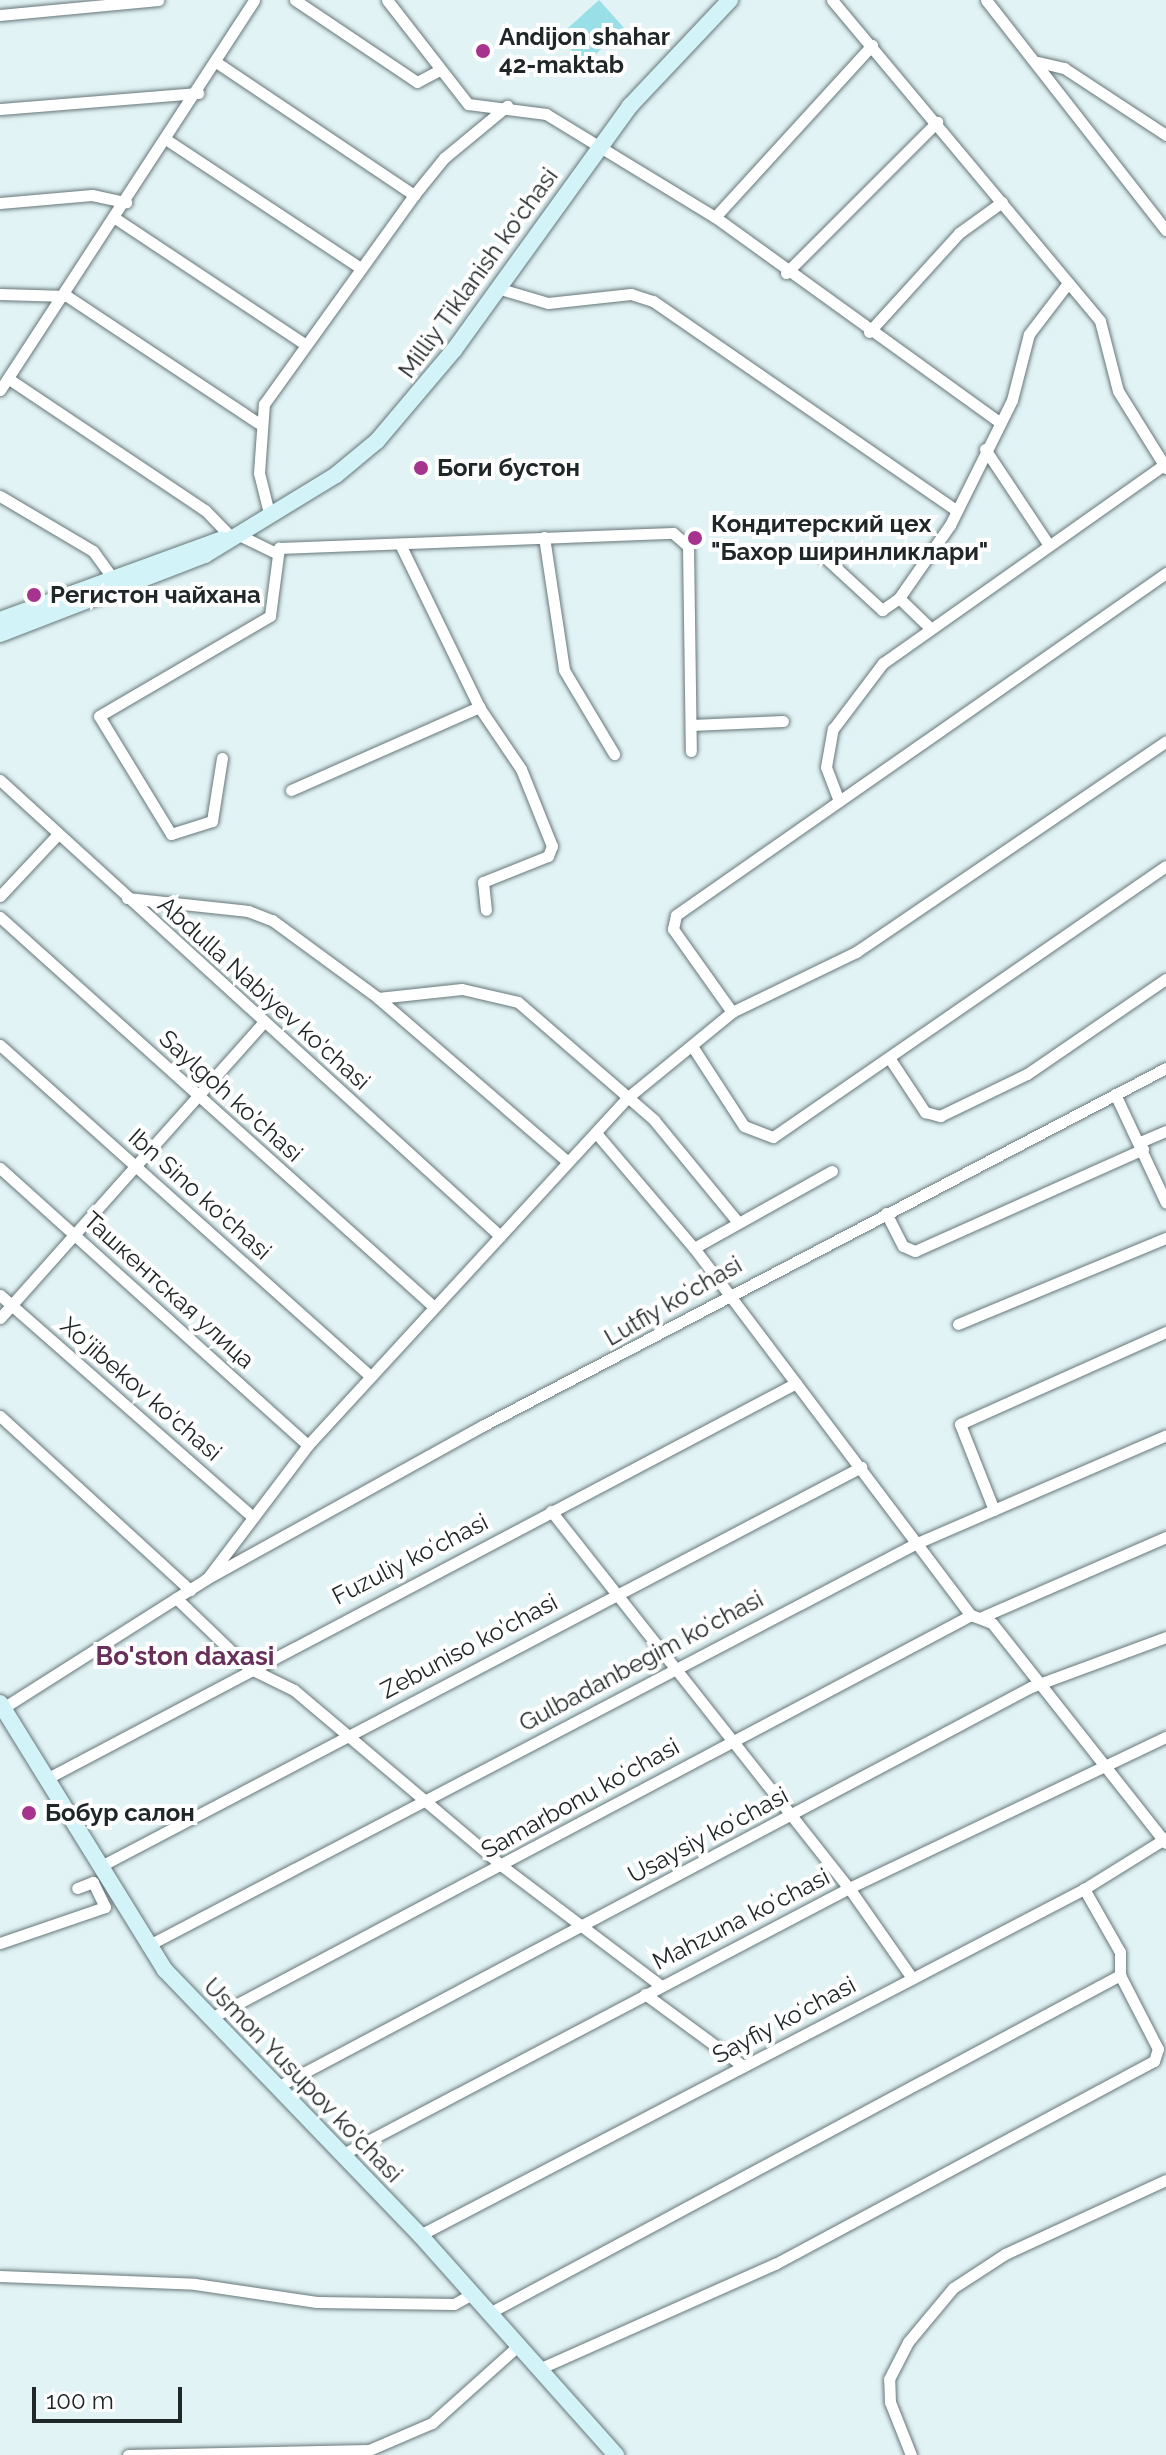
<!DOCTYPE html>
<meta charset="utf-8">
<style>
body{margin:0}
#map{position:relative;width:1166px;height:2455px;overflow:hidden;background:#e1f3f5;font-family:Raleway,sans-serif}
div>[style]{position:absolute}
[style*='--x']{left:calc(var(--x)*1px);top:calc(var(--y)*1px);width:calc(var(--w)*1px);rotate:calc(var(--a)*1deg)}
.green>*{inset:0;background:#99dfe7;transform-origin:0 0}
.roads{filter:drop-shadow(0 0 2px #677779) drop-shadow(0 0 2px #677779)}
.minor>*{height:11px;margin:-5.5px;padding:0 5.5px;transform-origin:5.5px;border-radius:5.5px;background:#fff}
.secondary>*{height:16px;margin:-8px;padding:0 8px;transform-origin:8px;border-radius:8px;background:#d2f4f8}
.dots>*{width:22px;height:22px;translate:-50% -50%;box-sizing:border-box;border:4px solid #fff;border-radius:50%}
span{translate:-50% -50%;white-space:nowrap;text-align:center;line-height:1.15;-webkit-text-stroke:8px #fff;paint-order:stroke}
.poi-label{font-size:24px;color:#202728;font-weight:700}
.left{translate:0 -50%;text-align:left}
.street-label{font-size:24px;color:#202728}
.neighbourhood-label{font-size:26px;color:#672f5a;font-weight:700}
.scale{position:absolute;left:32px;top:2387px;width:150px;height:36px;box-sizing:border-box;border:4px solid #202728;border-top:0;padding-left:10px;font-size:24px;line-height:28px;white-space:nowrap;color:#202728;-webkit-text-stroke:6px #fff;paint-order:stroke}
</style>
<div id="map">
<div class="green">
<div style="left:599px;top:0;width:38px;height:54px;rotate:48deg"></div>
</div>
<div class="roads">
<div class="minor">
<div style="--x:295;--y:0;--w:147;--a:33.9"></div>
<div style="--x:417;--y:82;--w:24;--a:-28"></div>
<div style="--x:387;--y:0;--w:132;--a:52.1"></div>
<div style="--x:468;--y:104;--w:79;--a:7.3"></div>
<div style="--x:546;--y:114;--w:198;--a:31.4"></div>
<div style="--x:715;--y:217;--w:349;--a:35.8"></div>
<div style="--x:832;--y:0;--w:418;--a:50.1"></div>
<div style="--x:1100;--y:321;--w:72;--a:75.6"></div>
<div style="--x:1118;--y:391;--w:91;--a:58.1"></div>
<div style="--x:986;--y:0;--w:292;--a:52"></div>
<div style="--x:0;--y:15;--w:159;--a:-5.4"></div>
<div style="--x:216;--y:62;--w:239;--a:33.9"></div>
<div style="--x:1038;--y:62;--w:27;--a:13"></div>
<div style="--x:1064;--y:68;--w:122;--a:33.3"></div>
<div style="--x:0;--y:109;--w:199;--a:-4.6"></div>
<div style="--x:167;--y:140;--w:230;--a:33.5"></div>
<div style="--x:0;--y:203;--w:92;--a:-5"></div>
<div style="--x:92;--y:195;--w:35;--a:12"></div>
<div style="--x:715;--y:217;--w:233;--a:-47.6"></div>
<div style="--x:115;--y:218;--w:228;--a:33.6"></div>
<div style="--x:786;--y:273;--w:214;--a:-45"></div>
<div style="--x:497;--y:288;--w:53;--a:16.4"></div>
<div style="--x:548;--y:303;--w:83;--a:-6.2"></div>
<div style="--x:631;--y:294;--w:23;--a:18"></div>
<div style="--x:653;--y:301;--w:369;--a:34.6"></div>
<div style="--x:0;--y:294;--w:67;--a:1.7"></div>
<div style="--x:67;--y:296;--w:229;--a:33.6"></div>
<div style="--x:869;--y:332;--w:134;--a:-47.7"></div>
<div style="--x:959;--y:233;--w:53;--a:-35.8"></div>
<div style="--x:12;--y:381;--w:232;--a:33.8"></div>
<div style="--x:205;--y:510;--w:37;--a:46"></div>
<div style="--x:0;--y:390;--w:465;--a:-56.9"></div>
<div style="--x:985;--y:449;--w:114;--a:56.4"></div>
<div style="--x:0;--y:496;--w:108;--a:30.6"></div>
<div style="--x:93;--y:551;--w:32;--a:54"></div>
<div style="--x:270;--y:517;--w:45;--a:-104"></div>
<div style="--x:259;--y:473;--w:69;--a:-85.9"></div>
<div style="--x:264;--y:404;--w:257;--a:-54.3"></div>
<div style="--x:414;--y:195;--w:48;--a:-51"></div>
<div style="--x:444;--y:158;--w:82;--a:-39.5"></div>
<div style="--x:237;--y:534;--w:43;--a:26"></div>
<div style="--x:544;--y:537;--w:134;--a:81.4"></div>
<div style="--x:564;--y:670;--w:98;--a:59.2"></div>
<div style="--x:400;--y:544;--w:181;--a:64.1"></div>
<div style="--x:479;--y:707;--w:75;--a:55.9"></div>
<div style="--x:521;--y:769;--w:83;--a:68.1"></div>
<div style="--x:552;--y:846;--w:11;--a:112"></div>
<div style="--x:548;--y:856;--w:70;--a:158.2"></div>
<div style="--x:483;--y:882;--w:28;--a:84"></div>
<div style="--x:819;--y:552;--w:86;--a:42.6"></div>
<div style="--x:882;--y:610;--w:21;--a:-35"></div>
<div style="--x:899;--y:598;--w:89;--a:-55.1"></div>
<div style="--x:950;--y:525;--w:140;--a:-63.6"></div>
<div style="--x:1012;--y:400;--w:68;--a:-75.6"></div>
<div style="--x:1029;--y:334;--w:64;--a:-52.6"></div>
<div style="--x:899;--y:598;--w:40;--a:44"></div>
<div style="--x:691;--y:725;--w:92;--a:-2.5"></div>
<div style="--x:222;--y:758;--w:64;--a:99"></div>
<div style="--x:212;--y:821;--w:43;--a:162.4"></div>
<div style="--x:171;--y:834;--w:138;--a:-121.4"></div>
<div style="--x:99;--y:716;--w:198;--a:-30.3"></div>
<div style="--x:270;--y:616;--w:69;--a:-82.5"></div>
<div style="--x:279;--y:548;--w:394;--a:-2.2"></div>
<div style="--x:673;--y:533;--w:20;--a:41"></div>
<div style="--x:688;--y:546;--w:205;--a:89.2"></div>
<div style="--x:0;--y:780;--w:677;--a:42.36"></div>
<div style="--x:291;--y:790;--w:206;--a:-23.8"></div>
<div style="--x:839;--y:801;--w:36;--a:-111"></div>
<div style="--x:826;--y:767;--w:39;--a:-80"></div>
<div style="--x:833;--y:729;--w:83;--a:-52.9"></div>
<div style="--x:883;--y:663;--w:344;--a:-35.2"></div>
<div style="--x:0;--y:896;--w:83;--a:-46.9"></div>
<div style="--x:127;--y:898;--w:122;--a:6.1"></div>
<div style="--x:248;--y:911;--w:26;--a:21"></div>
<div style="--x:272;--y:920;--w:132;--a:36.3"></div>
<div style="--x:378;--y:998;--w:250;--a:40.8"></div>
<div style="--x:0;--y:917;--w:583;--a:41.94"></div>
<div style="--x:378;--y:998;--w:84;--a:-6.1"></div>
<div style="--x:462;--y:989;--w:57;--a:13.1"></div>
<div style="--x:518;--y:1002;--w:180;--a:40.9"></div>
<div style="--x:654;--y:1120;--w:129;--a:50.6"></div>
<div style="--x:732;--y:1012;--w:102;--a:-125.4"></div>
<div style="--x:673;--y:929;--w:14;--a:-78"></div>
<div style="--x:676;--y:915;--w:598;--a:-34.91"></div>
<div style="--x:0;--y:1045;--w:496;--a:41.8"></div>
<div style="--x:692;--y:1046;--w:95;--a:57"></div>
<div style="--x:744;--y:1126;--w:31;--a:21"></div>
<div style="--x:773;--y:1137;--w:477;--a:-34.6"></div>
<div style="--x:890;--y:1059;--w:64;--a:56.6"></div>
<div style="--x:925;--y:1112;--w:16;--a:15"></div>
<div style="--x:940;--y:1116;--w:97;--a:-25.8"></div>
<div style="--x:1027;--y:1074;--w:168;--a:-34.4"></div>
<div style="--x:1115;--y:1094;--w:120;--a:64.9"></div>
<div style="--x:596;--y:1133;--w:151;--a:49.6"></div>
<div style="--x:694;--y:1248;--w:460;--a:53"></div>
<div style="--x:971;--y:1615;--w:22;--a:21"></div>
<div style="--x:992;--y:1623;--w:280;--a:51.7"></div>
<div style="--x:1140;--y:1142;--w:28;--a:-23"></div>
<div style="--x:0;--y:1168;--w:414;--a:42"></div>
<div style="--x:886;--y:1213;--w:37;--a:63"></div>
<div style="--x:903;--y:1246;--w:13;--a:23"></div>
<div style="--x:915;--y:1251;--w:250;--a:-24.1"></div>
<div style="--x:694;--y:1248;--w:158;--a:-29.2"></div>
<div style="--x:0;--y:1295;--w:337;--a:41.3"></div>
<div style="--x:0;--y:1318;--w:397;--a:-48.3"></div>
<div style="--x:958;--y:1324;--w:225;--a:-22.5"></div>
<div style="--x:0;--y:1416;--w:258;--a:42.5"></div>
<div style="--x:994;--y:1510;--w:92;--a:-111.6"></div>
<div style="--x:960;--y:1424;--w:226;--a:-24.1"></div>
<div style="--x:551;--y:1511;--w:481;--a:51.7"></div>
<div style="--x:849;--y:1888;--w:110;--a:55"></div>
<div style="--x:209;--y:1576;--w:164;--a:-52.9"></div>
<div style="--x:308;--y:1445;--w:471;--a:-47.4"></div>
<div style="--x:627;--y:1098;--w:136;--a:-39.3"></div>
<div style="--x:732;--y:1012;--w:138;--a:-25.8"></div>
<div style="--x:856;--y:952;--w:375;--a:-34.2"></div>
<div style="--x:176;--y:1598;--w:101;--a:43.8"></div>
<div style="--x:249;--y:1668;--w:50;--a:26.1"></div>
<div style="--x:294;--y:1690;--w:272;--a:40.2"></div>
<div style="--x:502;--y:1866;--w:199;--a:37"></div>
<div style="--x:982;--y:1617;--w:201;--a:-23.5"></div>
<div style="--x:3;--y:1708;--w:241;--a:-32.4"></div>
<div style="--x:206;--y:1579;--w:316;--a:-29"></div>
<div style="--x:482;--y:1426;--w:772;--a:-27.63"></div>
<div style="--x:46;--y:1779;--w:848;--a:-27.83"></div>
<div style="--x:99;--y:1867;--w:861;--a:-27.7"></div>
<div style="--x:0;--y:1943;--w:111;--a:-18.9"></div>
<div style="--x:105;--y:1907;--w:28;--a:-116"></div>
<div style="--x:93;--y:1882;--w:17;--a:159"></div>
<div style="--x:147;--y:1946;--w:869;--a:-27.63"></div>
<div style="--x:917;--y:1543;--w:271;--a:-23.4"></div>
<div style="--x:645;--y:1994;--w:122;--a:36.3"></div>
<div style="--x:209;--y:2019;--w:862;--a:-27.93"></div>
<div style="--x:277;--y:2087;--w:854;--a:-27.95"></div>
<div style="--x:1031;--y:1687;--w:144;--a:-20.3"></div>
<div style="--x:343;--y:2154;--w:572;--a:-27.73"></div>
<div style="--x:849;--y:1888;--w:351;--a:-25.5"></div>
<div style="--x:420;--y:2235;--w:749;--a:-27.52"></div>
<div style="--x:1084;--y:1889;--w:97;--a:-31.9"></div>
<div style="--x:0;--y:2276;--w:195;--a:2.3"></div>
<div style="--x:195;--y:2284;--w:123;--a:8.4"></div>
<div style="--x:317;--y:2302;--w:137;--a:0.8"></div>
<div style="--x:454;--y:2304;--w:23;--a:-29"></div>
<div style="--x:491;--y:2312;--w:714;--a:-28.18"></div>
<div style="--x:541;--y:2368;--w:256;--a:-24"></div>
<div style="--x:775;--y:2264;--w:430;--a:-28.2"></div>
<div style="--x:1154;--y:2061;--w:13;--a:-72"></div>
<div style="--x:1158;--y:2049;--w:83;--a:-117.2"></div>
<div style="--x:1120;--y:1975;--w:23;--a:-90"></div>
<div style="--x:1120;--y:1952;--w:73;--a:-119.7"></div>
<div style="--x:128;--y:2455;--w:241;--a:-1.2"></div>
<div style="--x:369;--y:2450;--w:69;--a:-23.2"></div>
<div style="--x:432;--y:2423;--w:118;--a:-41.9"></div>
<div style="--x:911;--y:2455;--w:57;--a:-111.6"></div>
<div style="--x:890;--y:2402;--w:23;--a:-92"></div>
<div style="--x:889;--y:2379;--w:42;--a:-62.8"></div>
<div style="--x:908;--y:2342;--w:70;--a:-50.2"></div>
<div style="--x:953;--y:2288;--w:62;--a:-33.2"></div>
<div style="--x:1005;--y:2254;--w:177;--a:-24.7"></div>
</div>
<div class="secondary">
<div style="--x:0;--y:620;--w:236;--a:-20"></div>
<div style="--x:0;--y:634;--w:220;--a:-21.1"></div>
<div style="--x:205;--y:555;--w:153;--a:-31.4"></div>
<div style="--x:336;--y:475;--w:53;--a:-39.7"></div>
<div style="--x:377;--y:441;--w:119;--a:-49.8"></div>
<div style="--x:454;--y:350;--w:301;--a:-54.2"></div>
<div style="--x:630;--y:106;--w:146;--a:-46.7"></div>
<div style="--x:0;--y:1703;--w:314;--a:58.3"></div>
<div style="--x:165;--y:1970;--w:368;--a:46.1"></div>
<div style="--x:420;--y:2235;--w:295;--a:48.3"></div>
</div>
</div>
<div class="dots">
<div style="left:483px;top:51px;background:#a6338e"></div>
<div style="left:421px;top:468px;background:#a6338e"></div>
<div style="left:695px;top:538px;background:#a6338e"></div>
<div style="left:34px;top:595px;background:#a6338e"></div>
<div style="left:29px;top:1813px;background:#a6338e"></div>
</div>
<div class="poi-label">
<span class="left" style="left:499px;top:51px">Andijon shahar<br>42-maktab</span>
<span class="left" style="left:437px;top:468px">Боги бустон</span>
<span class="left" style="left:711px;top:538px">Кондитерский цех<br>"Бахор ширинликлари"</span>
<span class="left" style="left:50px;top:595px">Регистон чайхана</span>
<span class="left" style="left:45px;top:1813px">Бобур салон</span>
</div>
<div class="street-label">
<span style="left:478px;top:273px;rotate:-54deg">Milliy Tiklanish ko'chasi</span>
<span style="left:264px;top:993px;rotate:42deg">Abdulla Nabiyev ko'chasi</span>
<span style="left:231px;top:1096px;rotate:42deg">Saylgoh ko'chasi</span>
<span style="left:200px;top:1194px;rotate:42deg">Ibn Sino ko'chasi</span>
<span style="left:169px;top:1290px;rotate:42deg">Ташкентская улица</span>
<span style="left:673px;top:1301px;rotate:-30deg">Lutfiy koʻchasi</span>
<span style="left:141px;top:1389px;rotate:41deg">Xo'jibekov ko'chasi</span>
<span style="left:410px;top:1559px;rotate:-27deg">Fuzuliy koʻchasi</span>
<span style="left:469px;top:1646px;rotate:-28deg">Zebuniso ko'chasi</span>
<span style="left:641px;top:1661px;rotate:-28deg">Gulbadanbegim koʻchasi</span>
<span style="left:580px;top:1798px;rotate:-29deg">Samarbonu koʻchasi</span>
<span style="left:708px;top:1835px;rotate:-28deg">Usaysiy koʻchasi</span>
<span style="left:741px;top:1919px;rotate:-27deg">Mahzuna koʻchasi</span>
<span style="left:784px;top:2020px;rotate:-28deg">Sayfiy koʻchasi</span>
<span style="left:303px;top:2080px;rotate:46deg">Usmon Yusupov ko'chasi</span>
</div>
<div class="neighbourhood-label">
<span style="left:185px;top:1657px">Bo'ston daxasi</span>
</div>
<div class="scale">100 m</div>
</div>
